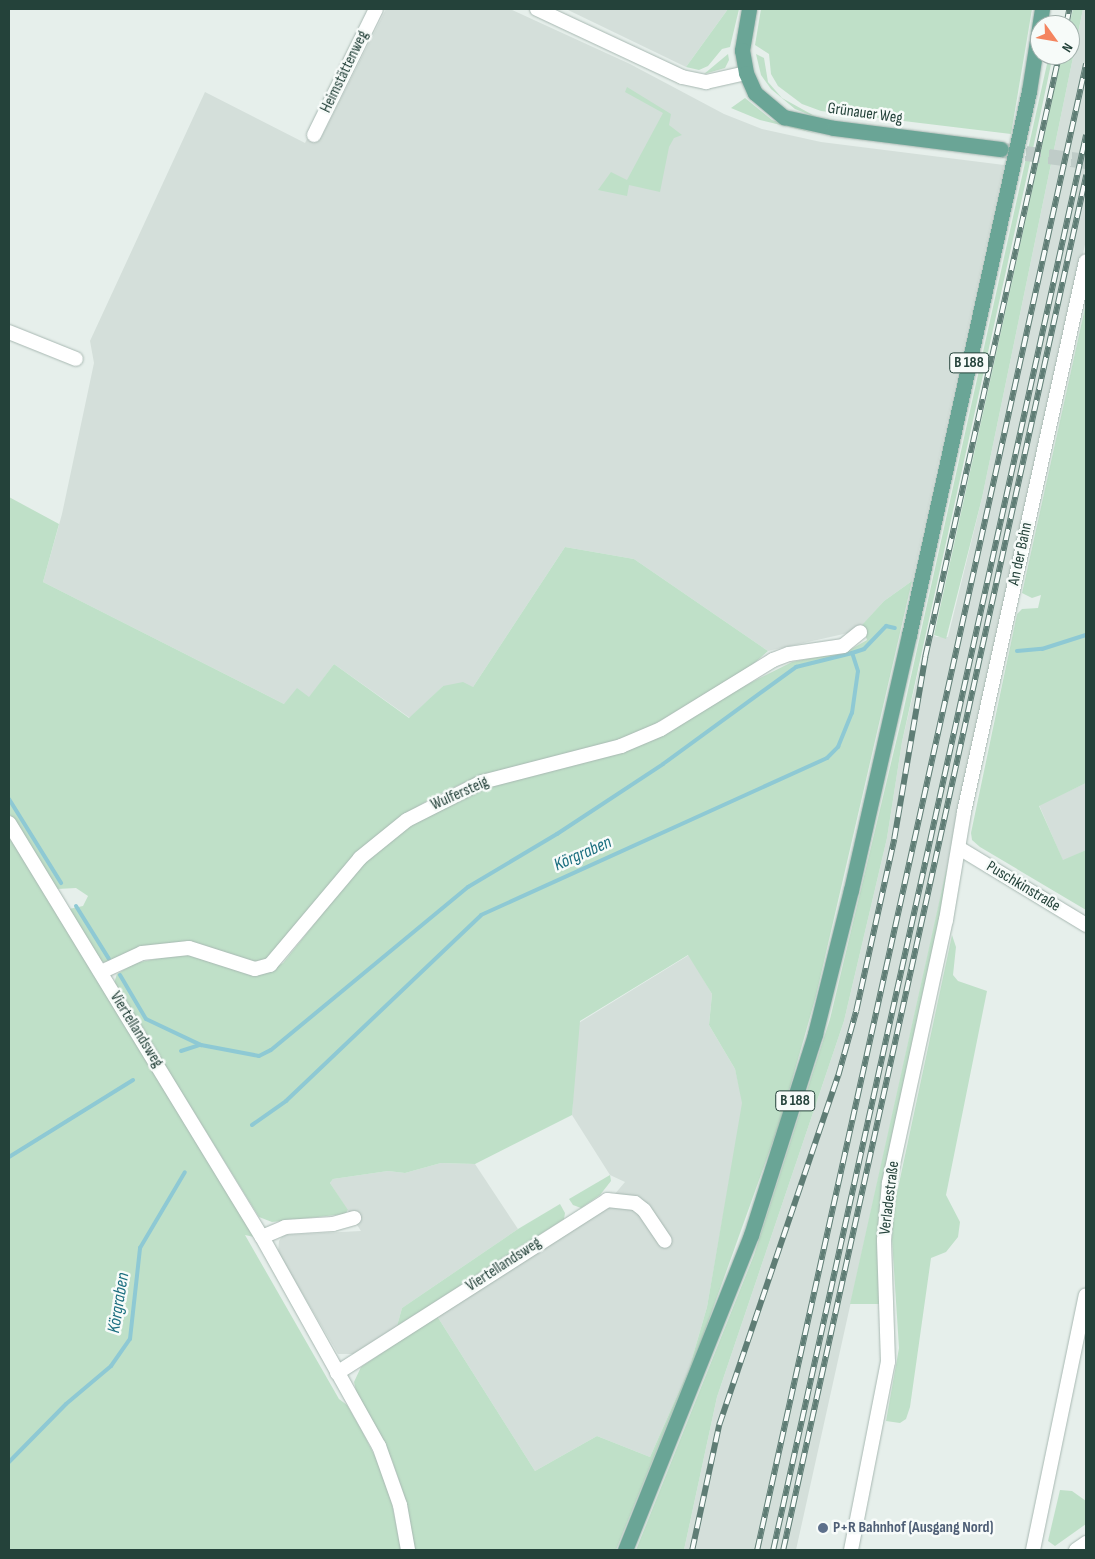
<!DOCTYPE html>
<meta charset="utf-8">
<style>
body{margin:0}
#map{position:relative;width:1095px;height:1559px;overflow:hidden;background:#e6efeb;font-family:"Sofia Sans Condensed",sans-serif}
div>[style]{position:absolute}
[style*='--x']{left:calc(var(--x)*1px);top:calc(var(--y)*1px);width:calc(var(--w)*1px);rotate:calc(var(--a)*1deg)}
.built>*{inset:0;background:#d4dfda}
.green>*{inset:0;background:#bfe0c8}
.stream>*{height:4px;margin:-2px;padding:0 2px;transform-origin:2px;border-radius:2px;background:#8ec9d4}
.primary-tunnel>*{height:15px;margin-top:-7.5px;transform-origin:0;background:repeating-linear-gradient(90deg,#bfccc8 0 15px,transparent 0 23px)}
.roads{filter:drop-shadow(0 0 1px #a8b8b2) drop-shadow(0 0 1px #a8b8b2)}
.street>*{height:14px;margin:-7px;padding:0 7px;transform-origin:7px;border-radius:7px;background:#fff}
.primary>*{height:15px;margin:-7.5px;padding:0 7.5px;transform-origin:7.5px;border-radius:7.5px;background:#6aa596}
.rail>*{height:5.5px;margin-top:-2.75px;transform-origin:0;background:repeating-linear-gradient(90deg,#f7fbf9 0 11px,#5f7d75 0 22px);box-sizing:border-box;border-block:1px solid #5f7d75}
.dots>*{width:14px;height:14px;translate:-50% -50%;box-sizing:border-box;border:2px solid #f7fbf9;border-radius:50%}
span{translate:-50% -50%;white-space:nowrap;text-align:center;line-height:1.15;-webkit-text-stroke:5px #f7fbf9;paint-order:stroke}
.shield-label span{padding:1px 4px;background:#f7fbf9;border:1px solid;border-radius:4px;-webkit-text-stroke-width:0}
.shield-label{font-size:15px;color:#24423a;font-weight:700}
.street-label{font-size:16px;color:#24423a}
.service-label{font-size:16px;color:#4e5e75;font-weight:700}
.left{translate:0 -50%;text-align:left}
.water-label{font-size:18px;color:#1c6f80;font-style:italic}
.frame{position:absolute;inset:0;border:10px solid #24423a;pointer-events:none}
.north{position:absolute;left:1030px;top:15px;width:50px;height:50px;box-sizing:border-box;background:#f7fbf9;border:1px solid #a3b1ad;border-radius:50%;rotate:122deg;font-size:14px;font-weight:700;line-height:20px;text-align:center;color:#24423a}
.north::after{content:'';display:block;margin:auto;width:18px;height:22px;background:#f4845f;clip-path:polygon(50% 0,100% 100%,50% 72%,0 100%)}
</style>
<div id="map">
<div class="built">
<div style="clip-path:polygon(386px 9px,510px 9px,630px 64px,724px 114px,762px 129px,821px 142px,1004px 165px,912px 581px,884px 601px,857px 631px,768px 651px,634px 559px,565px 547px,473px 687px,443px 686px,410px 718px,334px 664px,309px 698px,284px 704px,43px 582px,62px 514px,94px 363px,90px 341px,205px 92px,305px 143px,310px 133px,321px 138px)"></div>
<div style="clip-path:polygon(566px 9px,728px 9px,686px 67px)"></div>
<div style="clip-path:polygon(1083px 9px,1086px 9px,1086px 240px,796px 1550px,684px 1550px,717px 1397px,844px 1021px,887px 838px,902px 742px,928px 630px,936px 637px,948px 637px,982px 498px)"></div>
<div style="clip-path:polygon(1086px 783px,1086px 850px,1063px 861px,1039px 805px)"></div>
<div style="clip-path:polygon(689px 955px,712px 994px,709px 1025px,735px 1069px,743px 1103px,707px 1307px,689px 1369px,650px 1457px,597px 1436px,535px 1471px,437px 1316px,603px 1208px,625px 1182px,610px 1175px,572px 1115px,577px 1024px)"></div>
<div style="clip-path:polygon(441px 1163px,475px 1164px,518px 1229px,402px 1308px,397px 1326px,353px 1354px,338px 1354px,278px 1252px,279px 1241px,283px 1235px,361px 1231px,330px 1183px,333px 1179px,388px 1171px,405px 1173px)"></div>
</div>
<div class="green">
<div style="clip-path:polygon(728px 9px,739px 9px,730px 47px,722px 49px,708px 66px,699px 70px,686px 67px)"></div>
<div style="clip-path:polygon(761px 9px,1032px 9px,1011px 134px,821px 111px,802px 104px,778px 86px,771px 74px,769px 54px,755px 45px)"></div>
<div style="clip-path:polygon(1073px 9px,1083px 9px,982px 498px,946px 639px,934px 635px,1062px 55px,1070px 55px,1069px 25px)"></div>
<div style="clip-path:polygon(728px 54px,729px 60px,725px 68px,704px 74px)"></div>
<div style="clip-path:polygon(756px 54px,764px 58px,768px 82px,782px 98px,820px 119px,795px 109px,771px 89px,761px 75px)"></div>
<div style="clip-path:polygon(1049px 55px,1053px 55px,1034px 144px,902px 742px,887px 838px,844px 1021px,717px 1397px,684px 1550px,636px 1550px,754px 1255px,830px 1019px,902px 717px)"></div>
<div style="clip-path:polygon(627px 87px,671px 114px,669px 125px,682px 135px,674px 138px,669px 147px,660px 192px,629px 185px,627px 196px,598px 190px,611px 172px,627px 180px,663px 113px,625px 92px)"></div>
<div style="clip-path:polygon(745px 98px,772px 120px,818px 134px,760px 120px,731px 108px)"></div>
<div style="clip-path:polygon(1086px 303px,1086px 783px,1039px 806px,1063px 860px,1086px 850px,1086px 910px,980px 847px,972px 840px,971px 833px,1017px 614px,1022px 609px,1038px 608px,1041px 595px,1032px 598px,1022px 593px)"></div>
<div style="clip-path:polygon(9px 497px,59px 524px,43px 582px,284px 704px,297px 688px,309px 697px,334px 664px,409px 718px,443px 686px,463px 682px,473px 687px,565px 547px,634px 559px,768px 651px,751px 666px,635px 736px,481px 775px,435px 796px,404px 815px,272px 957px,264px 961px,254px 962px,193px 942px,143px 947px,108px 963px,101px 961px,69px 909px,83px 906px,88px 896px,76px 888px,57px 889px,9px 813px)"></div>
<div style="clip-path:polygon(912px 581px,816px 996px,781px 1119px,702px 1339px,616px 1550px,415px 1550px,406px 1501px,392px 1460px,356px 1391px,354px 1382px,361px 1367px,437px 1316px,535px 1471px,597px 1436px,650px 1457px,689px 1369px,707px 1307px,742px 1103px,735px 1069px,709px 1025px,712px 994px,688px 955px,580px 1021px,572px 1115px,475px 1164px,441px 1163px,405px 1173px,388px 1171px,333px 1179px,330px 1183px,348px 1210px,345px 1214px,272px 1222px,259px 1217px,114px 983px,117px 974px,135px 963px,187px 953px,272px 969px,283px 963px,363px 863px,407px 827px,484px 786px,604px 756px,792px 662px,848px 651px,867px 640px,862px 625px,884px 601px)"></div>
<div style="clip-path:polygon(9px 835px,254px 1237px,245px 1235px,339px 1399px,347px 1405px,362px 1431px,380px 1466px,392px 1504px,401px 1550px,9px 1550px)"></div>
<div style="clip-path:polygon(948px 862px,940px 917px,884px 1173px,877px 1245px,881px 1304px,850px 1304px)"></div>
<div style="clip-path:polygon(952px 935px,956px 947px,953px 975px,958px 981px,987px 991px,946px 1195px,960px 1222px,958px 1237px,946px 1252px,931px 1258px,910px 1407px,906px 1419px,900px 1423px,886px 1421px,899px 1348px,892px 1239px,894px 1207px)"></div>
<div style="clip-path:polygon(610px 1175px,611px 1181px,600px 1195px,581px 1208px,573px 1205px,569px 1199px)"></div>
<div style="clip-path:polygon(560px 1204px,565px 1213px,564px 1219px,397px 1326px,402px 1308px,518px 1229px)"></div>
<div style="clip-path:polygon(1060px 1490px,1072px 1491px,1086px 1501px,1086px 1524px,1055px 1546px,1048px 1541px)"></div>
</div>
<div class="stream">
<div style="--x:1017;--y:651;--w:25;--a:-5"></div>
<div style="--x:1042;--y:649;--w:46;--a:-17.7"></div>
<div style="--x:9;--y:799;--w:99;--a:58.2"></div>
<div style="--x:76;--y:906;--w:62;--a:58.1"></div>
<div style="--x:120;--y:975;--w:51;--a:59.4"></div>
<div style="--x:146;--y:1019;--w:61;--a:25.3"></div>
<div style="--x:201;--y:1045;--w:59;--a:10.7"></div>
<div style="--x:259;--y:1056;--w:13;--a:-27"></div>
<div style="--x:271;--y:1050;--w:256;--a:-39.6"></div>
<div style="--x:468;--y:887;--w:104;--a:-30.8"></div>
<div style="--x:557;--y:834;--w:127;--a:-33.4"></div>
<div style="--x:663;--y:764;--w:165;--a:-36.1"></div>
<div style="--x:796;--y:667;--w:58;--a:-14"></div>
<div style="--x:181;--y:1051;--w:20;--a:-18"></div>
<div style="--x:252;--y:1125;--w:42;--a:-35.2"></div>
<div style="--x:286;--y:1101;--w:269;--a:-43.6"></div>
<div style="--x:481;--y:915;--w:380;--a:-24.4"></div>
<div style="--x:827;--y:758;--w:16;--a:-45"></div>
<div style="--x:838;--y:747;--w:37;--a:-68"></div>
<div style="--x:852;--y:713;--w:42;--a:-81.9"></div>
<div style="--x:858;--y:671;--w:19;--a:-108"></div>
<div style="--x:852;--y:653;--w:13;--a:-18"></div>
<div style="--x:864;--y:649;--w:32;--a:-46"></div>
<div style="--x:886;--y:626;--w:9;--a:13"></div>
<div style="--x:9;--y:1157;--w:146;--a:-31.8"></div>
<div style="--x:9;--y:1462;--w:81;--a:-45.5"></div>
<div style="--x:66;--y:1404;--w:59;--a:-40.2"></div>
<div style="--x:111;--y:1366;--w:33;--a:-55"></div>
<div style="--x:130;--y:1339;--w:92;--a:-83.7"></div>
<div style="--x:140;--y:1248;--w:88;--a:-59.4"></div>
</div>
<div class="primary-tunnel">
<div style="--x:1003;--y:150;--w:84;--a:7.5"></div>
</div>
<div class="roads">
<div class="street">
<div style="--x:537;--y:9;--w:160;--a:25.1"></div>
<div style="--x:682;--y:77;--w:25;--a:12"></div>
<div style="--x:706;--y:82;--w:41;--a:-12.7"></div>
<div style="--x:314;--y:135;--w:140;--a:-63.8"></div>
<div style="--x:9;--y:332;--w:72;--a:21.9"></div>
<div style="--x:9;--y:823;--w:485;--a:58.6"></div>
<div style="--x:262;--y:1237;--w:240;--a:60.8"></div>
<div style="--x:379;--y:1446;--w:63;--a:70.4"></div>
<div style="--x:400;--y:1505;--w:46;--a:79.9"></div>
<div style="--x:959;--y:848;--w:149;--a:31.2"></div>
<div style="--x:101;--y:972;--w:45;--a:-24.9"></div>
<div style="--x:142;--y:953;--w:47;--a:-6.1"></div>
<div style="--x:189;--y:948;--w:69;--a:17.7"></div>
<div style="--x:255;--y:969;--w:16;--a:-15"></div>
<div style="--x:270;--y:965;--w:140;--a:-49.9"></div>
<div style="--x:360;--y:858;--w:60;--a:-39"></div>
<div style="--x:407;--y:820;--w:84;--a:-26.9"></div>
<div style="--x:482;--y:782;--w:144;--a:-14.5"></div>
<div style="--x:621;--y:746;--w:43;--a:-23"></div>
<div style="--x:661;--y:729;--w:132;--a:-31.6"></div>
<div style="--x:773;--y:660;--w:17;--a:-21"></div>
<div style="--x:789;--y:654;--w:55;--a:-8.4"></div>
<div style="--x:843;--y:646;--w:22;--a:-39"></div>
<div style="--x:262;--y:1237;--w:25;--a:-23"></div>
<div style="--x:285;--y:1227;--w:48;--a:-3.6"></div>
<div style="--x:333;--y:1224;--w:22;--a:-16"></div>
<div style="--x:337;--y:1373;--w:321;--a:-32.6"></div>
<div style="--x:607;--y:1200;--w:28;--a:6"></div>
<div style="--x:635;--y:1203;--w:11;--a:38"></div>
<div style="--x:644;--y:1210;--w:37;--a:56"></div>
<div style="--x:851;--y:1550;--w:192;--a:-78.9"></div>
<div style="--x:888;--y:1362;--w:122;--a:-91.9"></div>
<div style="--x:884;--y:1240;--w:57;--a:-85"></div>
<div style="--x:889;--y:1183;--w:269;--a:-77.8"></div>
<div style="--x:946;--y:920;--w:109;--a:-80.5"></div>
<div style="--x:964;--y:812;--w:564;--a:-77.52"></div>
<div style="--x:1033;--y:1550;--w:260;--a:-78.3"></div>
<div style="--x:1076;--y:1550;--w:12;--a:-35"></div>
</div>
<div class="primary">
<div style="--x:749;--y:9;--w:42;--a:99.7"></div>
<div style="--x:742;--y:50;--w:23;--a:80"></div>
<div style="--x:746;--y:73;--w:22;--a:66"></div>
<div style="--x:755;--y:93;--w:38;--a:40"></div>
<div style="--x:784;--y:117;--w:51;--a:12.4"></div>
<div style="--x:834;--y:128;--w:168;--a:7.2"></div>
<div style="--x:625;--y:1550;--w:339;--a:-68.2"></div>
<div style="--x:751;--y:1235;--w:211;--a:-72.3"></div>
<div style="--x:815;--y:1034;--w:148;--a:-76"></div>
<div style="--x:851;--y:890;--w:262;--a:-77.2"></div>
<div style="--x:909;--y:635;--w:557;--a:-77.56"></div>
<div style="--x:1029;--y:91;--w:83;--a:-81"></div>
</div>
</div>
<div class="rail">
<div style="--x:1066;--y:25;--w:16;--a:-79"></div>
<div style="--x:692;--y:1550;--w:128;--a:-77.8"></div>
<div style="--x:719;--y:1425;--w:369;--a:-71.2"></div>
<div style="--x:838;--y:1076;--w:67;--a:-74.5"></div>
<div style="--x:856;--y:1011;--w:176;--a:-77.5"></div>
<div style="--x:894;--y:839;--w:185;--a:-80.3"></div>
<div style="--x:925;--y:657;--w:617;--a:-77.45"></div>
<div style="--x:757;--y:1550;--w:1522;--a:-77.52"></div>
<div style="--x:773;--y:1550;--w:1449;--a:-77.53"></div>
<div style="--x:783;--y:1550;--w:1408;--a:-77.57"></div>
</div>
<div class="dots">
<div style="left:823px;top:1528px;background:#5c6f8a"></div>
</div>
<div class="shield-label">
<span style="left:969px;top:363px">B 188</span>
<span style="left:795px;top:1101px">B 188</span>
</div>
<div class="street-label">
<span style="left:345px;top:72px;rotate:-64deg">Heimstättenweg</span>
<span style="left:865px;top:114px;rotate:8deg">Grünauer Weg</span>
<span style="left:1021px;top:554px;rotate:-78deg">An der Bahn</span>
<span style="left:460px;top:794px;rotate:-24deg">Wulfersteig</span>
<span style="left:1023px;top:887px;rotate:31deg">Puschkinstraße</span>
<span style="left:136px;top:1030px;rotate:58deg">Viertellandsweg</span>
<span style="left:890px;top:1198px;rotate:-83deg">Verladestraße</span>
<span style="left:504px;top:1265px;rotate:-33deg">Viertellandsweg</span>
</div>
<div class="service-label">
<span class="left" style="left:833px;top:1528px">P+R Bahnhof (Ausgang Nord)</span>
</div>
<div class="water-label">
<span style="left:583px;top:854px;rotate:-24deg">Körgraben</span>
<span style="left:119px;top:1303px;rotate:-81deg">Körgraben</span>
</div>
<div class="frame"></div>
<div class="north">N</div>
</div>
